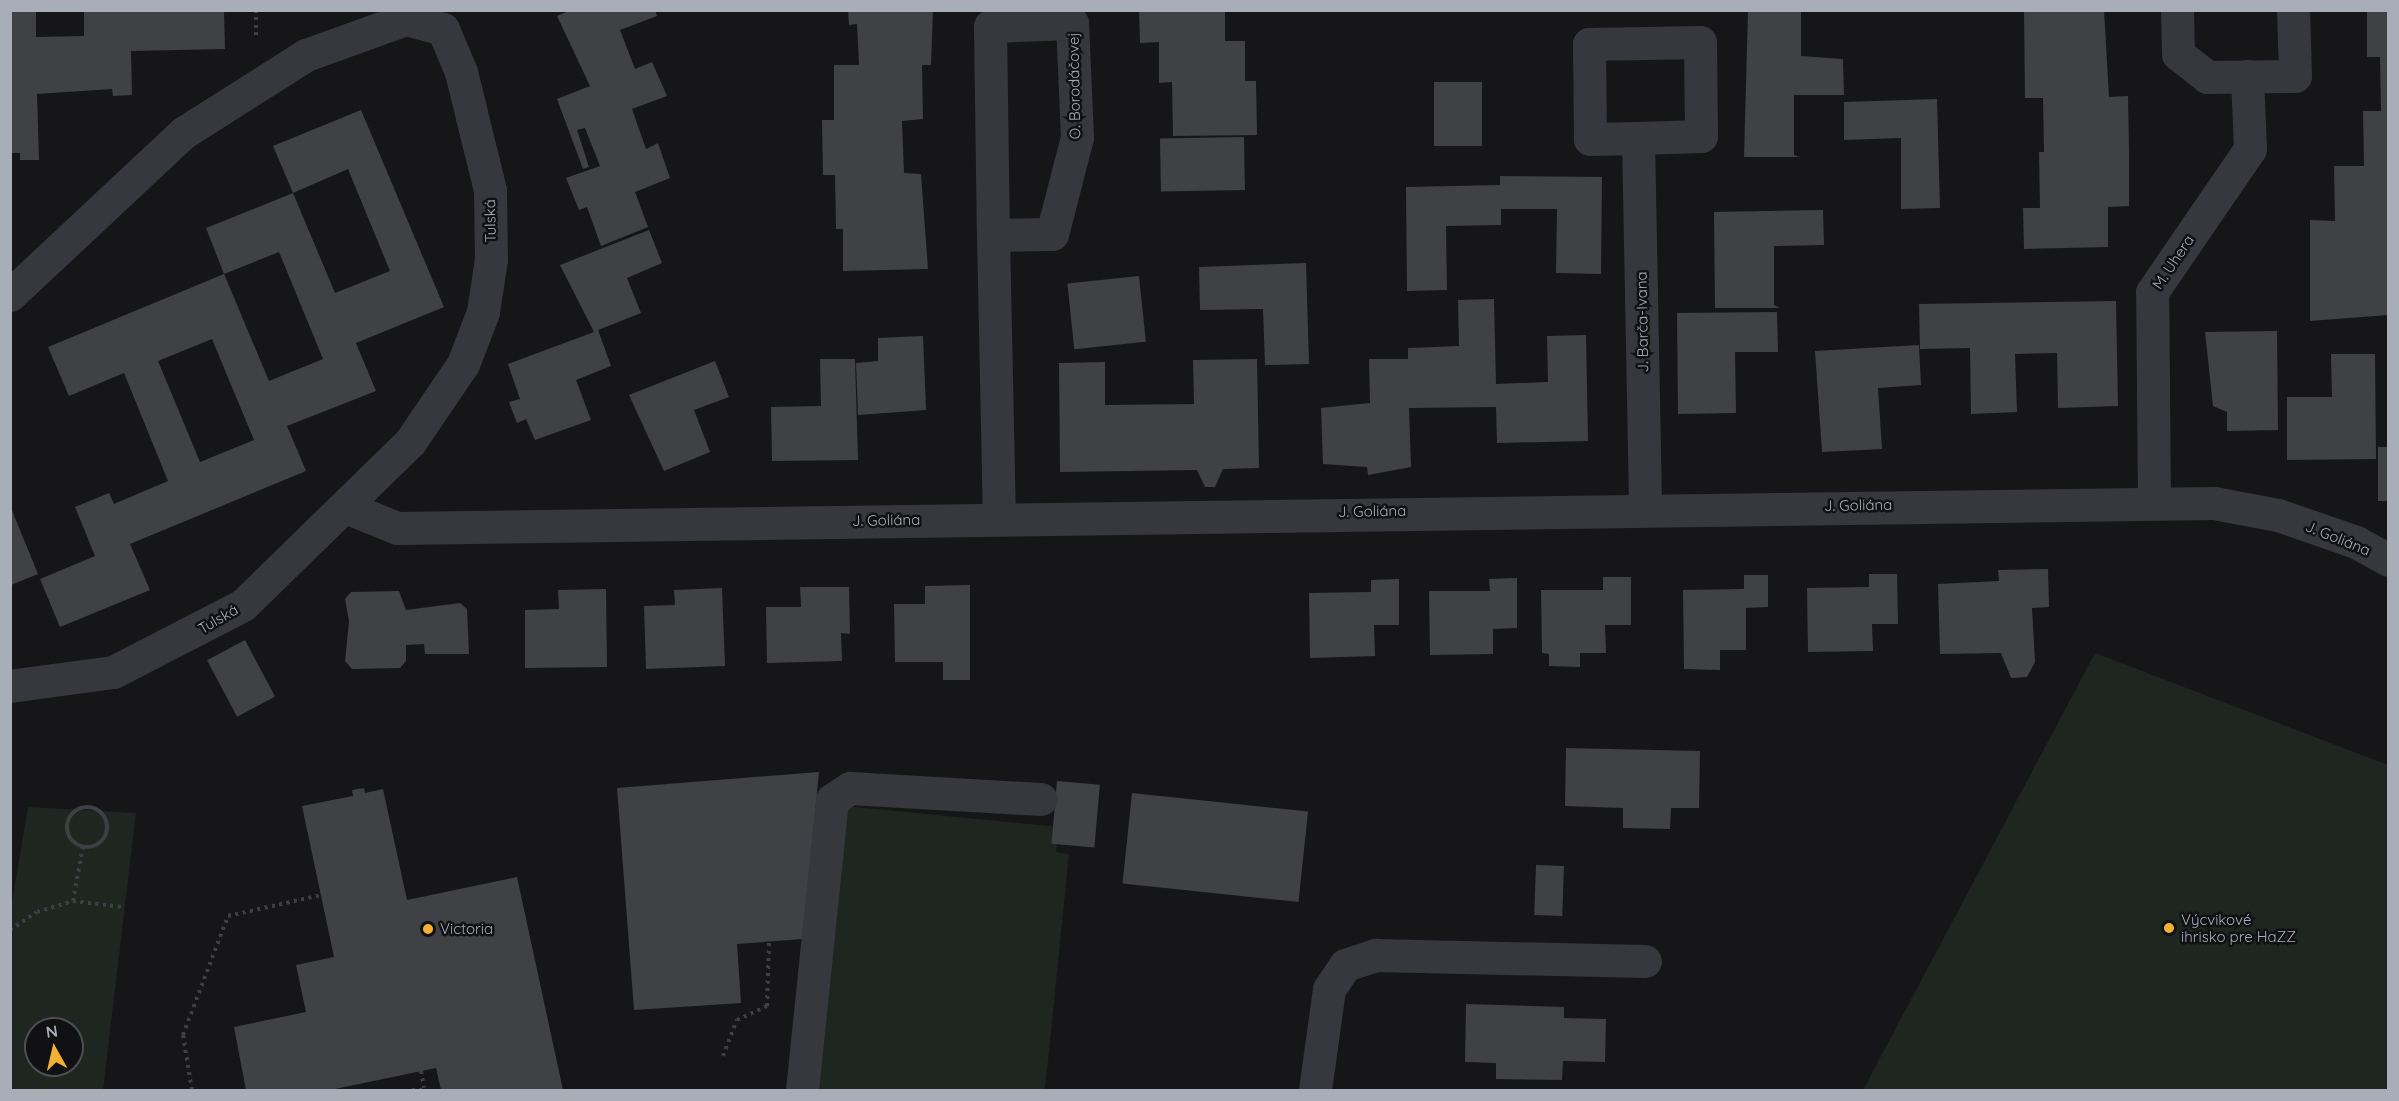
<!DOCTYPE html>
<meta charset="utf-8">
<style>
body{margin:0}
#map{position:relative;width:2399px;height:1101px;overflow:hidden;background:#161618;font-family:Quicksand,sans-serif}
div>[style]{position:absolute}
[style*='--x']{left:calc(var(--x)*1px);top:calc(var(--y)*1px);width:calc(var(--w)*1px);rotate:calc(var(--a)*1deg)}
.green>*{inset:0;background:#1e261f}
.building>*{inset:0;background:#404145;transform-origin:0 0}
.path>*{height:4px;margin-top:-2px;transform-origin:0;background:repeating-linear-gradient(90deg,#3d3f44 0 3px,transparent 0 7.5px)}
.path>.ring{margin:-2px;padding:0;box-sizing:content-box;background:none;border:4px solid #3d3f44;border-radius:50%}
.minor>*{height:33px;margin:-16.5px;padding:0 16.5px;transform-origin:16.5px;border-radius:16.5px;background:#37383d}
.dots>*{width:16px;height:16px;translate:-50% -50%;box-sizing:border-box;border:3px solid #111113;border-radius:50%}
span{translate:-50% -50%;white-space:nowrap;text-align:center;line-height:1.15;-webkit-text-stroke:5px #111113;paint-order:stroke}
.street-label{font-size:15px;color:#a8adb8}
.poi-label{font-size:15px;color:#a8adb8}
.left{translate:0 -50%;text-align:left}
.frame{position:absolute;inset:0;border:12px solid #a8adb8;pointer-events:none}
.north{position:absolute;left:24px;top:1017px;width:60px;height:60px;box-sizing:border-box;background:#111113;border:2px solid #4d4f55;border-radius:50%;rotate:352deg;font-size:16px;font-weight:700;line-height:24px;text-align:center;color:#a8adb8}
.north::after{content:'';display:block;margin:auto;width:21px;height:27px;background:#f2b134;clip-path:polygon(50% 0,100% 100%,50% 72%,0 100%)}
</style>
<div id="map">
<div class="green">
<div style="clip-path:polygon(2095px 653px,2388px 765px,2388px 1090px,1863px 1090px)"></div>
<div style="clip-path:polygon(845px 806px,1059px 827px,1056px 852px,1069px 854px,1045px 1090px,815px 1090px)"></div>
<div style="clip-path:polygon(evenodd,28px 807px,136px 813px,103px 1090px,11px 1090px,11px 908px,28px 807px,36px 1029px,72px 1029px,72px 1065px,36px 1065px,36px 1029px)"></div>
</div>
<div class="building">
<div style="clip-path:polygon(10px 10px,36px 10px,36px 37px,84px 36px,84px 10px,224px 10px,225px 49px,131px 51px,132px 95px,113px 96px,112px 89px,37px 94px,39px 160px,20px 160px,20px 153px,10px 153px)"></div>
<div style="clip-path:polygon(571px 10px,655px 10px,657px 16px,620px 30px,635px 69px,652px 62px,667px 96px,632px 109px,646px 149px,658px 143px,670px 178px,635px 192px,648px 227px,601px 246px,587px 207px,579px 210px,566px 178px,600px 166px,585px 128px,577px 130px,589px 167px,583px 169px,557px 99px,590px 86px,557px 16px)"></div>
<div style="clip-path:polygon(848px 10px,933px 10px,931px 65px,922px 65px,923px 119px,902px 121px,904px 173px,921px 174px,928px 269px,843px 271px,843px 229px,836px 229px,835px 175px,823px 175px,822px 120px,834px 120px,834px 65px,859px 65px,857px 24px,849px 25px)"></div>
<div style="clip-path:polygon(1139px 10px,1225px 10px,1225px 41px,1245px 41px,1245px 81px,1256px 81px,1257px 135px,1173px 136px,1172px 82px,1159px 83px,1159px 42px,1140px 43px)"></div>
<div style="clip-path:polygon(1748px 10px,1801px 10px,1801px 56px,1843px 59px,1844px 95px,1794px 95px,1794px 155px,1800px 157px,1744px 157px)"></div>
<div style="clip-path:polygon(2024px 10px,2104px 10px,2109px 97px,2128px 96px,2129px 151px,2129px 206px,2108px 207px,2108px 247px,2024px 249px,2023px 208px,2040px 208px,2039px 152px,2044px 152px,2043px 98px,2025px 98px)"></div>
<div style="clip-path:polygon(2367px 10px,2388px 10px,2388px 315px,2310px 321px,2310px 220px,2335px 221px,2334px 166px,2364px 166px,2363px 111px,2381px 111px,2380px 57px,2367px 57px)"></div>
<div style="left:1434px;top:82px;width:48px;height:64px"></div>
<div style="clip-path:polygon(1937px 99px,1940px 208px,1901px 209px,1901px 138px,1844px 140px,1844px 102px)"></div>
<div style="clip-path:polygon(evenodd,361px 110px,444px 307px,356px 343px,376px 391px,287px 426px,306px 471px,130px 544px,150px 590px,60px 627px,40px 579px,95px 556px,75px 507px,109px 493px,114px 504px,168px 481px,124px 373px,69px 396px,48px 347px,224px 274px,269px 381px,323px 359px,279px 252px,224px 274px,206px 228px,293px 193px,273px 146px,361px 110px,348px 169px,390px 271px,335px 293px,293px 193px,348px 169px,361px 110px,212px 339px,254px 440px,200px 462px,158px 361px,212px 339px)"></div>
<div style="left:1244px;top:137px;width:53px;height:84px;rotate:89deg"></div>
<div style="clip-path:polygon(1500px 176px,1602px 177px,1601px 274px,1556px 273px,1557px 209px,1501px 209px,1501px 225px,1446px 226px,1447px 290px,1407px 291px,1406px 187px,1500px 185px)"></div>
<div style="clip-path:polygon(1823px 210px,1824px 245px,1774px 246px,1774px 305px,1780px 308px,1715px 308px,1714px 212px)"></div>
<div style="clip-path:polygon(649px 230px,662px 263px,627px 278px,641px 313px,598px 330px,611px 366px,576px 380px,591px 420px,535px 440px,526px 419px,517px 423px,509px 402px,520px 399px,508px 364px,594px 332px,560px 265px)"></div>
<div style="clip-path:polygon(1306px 263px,1309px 364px,1265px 365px,1263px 309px,1200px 310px,1199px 267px)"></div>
<div style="left:1139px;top:276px;width:66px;height:72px;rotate:84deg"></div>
<div style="clip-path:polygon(1494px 299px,1496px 384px,1548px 382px,1547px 336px,1586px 335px,1588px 441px,1497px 443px,1496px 407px,1409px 408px,1411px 467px,1368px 475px,1367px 467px,1323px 464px,1321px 408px,1370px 403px,1369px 359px,1408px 359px,1408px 348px,1459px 346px,1458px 300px)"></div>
<div style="clip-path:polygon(2116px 301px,2118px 406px,2058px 408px,2057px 353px,2015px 354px,2017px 412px,1971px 414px,1970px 348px,1920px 349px,1919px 304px)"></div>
<div style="clip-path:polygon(1777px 312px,1778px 352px,1735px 352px,1736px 413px,1678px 414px,1677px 313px)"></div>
<div style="clip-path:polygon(2277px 331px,2278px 430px,2227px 431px,2227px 412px,2213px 406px,2205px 332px)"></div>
<div style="clip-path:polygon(923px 336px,926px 410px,858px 415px,856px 363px,878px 361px,878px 338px)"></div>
<div style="clip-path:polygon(1919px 345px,1921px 385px,1878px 388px,1882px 449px,1822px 452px,1815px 351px)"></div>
<div style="clip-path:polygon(2331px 354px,2375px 354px,2376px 459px,2287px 460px,2287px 397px,2332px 397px)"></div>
<div style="clip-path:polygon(820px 359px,855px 359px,858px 460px,772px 461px,771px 407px,821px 406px)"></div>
<div style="clip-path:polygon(1257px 359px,1259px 468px,1223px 469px,1215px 487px,1205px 487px,1197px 470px,1060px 472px,1059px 363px,1105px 362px,1105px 405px,1194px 404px,1193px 360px)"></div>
<div style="clip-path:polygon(715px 361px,729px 397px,694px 410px,710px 452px,664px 471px,629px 395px)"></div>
<div style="left:2388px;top:447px;width:54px;height:10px;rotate:90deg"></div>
<div style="clip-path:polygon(11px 508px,38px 574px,11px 585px)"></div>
<div style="clip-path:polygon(2048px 569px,2049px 607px,2032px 608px,2035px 662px,2027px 677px,2011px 678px,2001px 653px,1940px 654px,1938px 584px,1999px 581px,1998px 570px)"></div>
<div style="clip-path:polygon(1869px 574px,1897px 574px,1898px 624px,1872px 624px,1873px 651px,1808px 652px,1807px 588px,1869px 587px)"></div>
<div style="clip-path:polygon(1744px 575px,1768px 575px,1768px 607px,1746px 608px,1746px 650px,1720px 650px,1720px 670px,1684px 669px,1683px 590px,1744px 589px)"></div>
<div style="clip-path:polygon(1603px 577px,1631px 577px,1631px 625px,1605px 625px,1606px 653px,1580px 653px,1580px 667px,1549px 666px,1549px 654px,1542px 653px,1541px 590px,1603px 590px)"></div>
<div style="clip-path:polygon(1517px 578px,1517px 628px,1493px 629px,1493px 654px,1430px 655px,1429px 591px,1490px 591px,1489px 579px)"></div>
<div style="clip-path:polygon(1399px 579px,1399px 625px,1374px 625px,1375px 656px,1310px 658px,1309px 593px,1371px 592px,1371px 580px)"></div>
<div style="clip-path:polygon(970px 585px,970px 680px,943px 680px,943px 662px,895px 662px,894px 604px,925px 604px,925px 586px)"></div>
<div style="clip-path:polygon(800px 587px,849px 587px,850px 634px,841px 633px,842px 661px,767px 663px,766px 607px,801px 607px)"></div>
<div style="clip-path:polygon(722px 588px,725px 666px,646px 669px,644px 606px,675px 605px,674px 590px)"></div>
<div style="clip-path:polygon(606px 589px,607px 667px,525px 668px,525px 610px,559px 609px,558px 590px)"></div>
<div style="clip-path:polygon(399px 591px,406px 610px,460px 603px,467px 609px,469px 654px,425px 654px,424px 644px,406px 645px,406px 661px,400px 668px,352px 669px,345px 661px,349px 621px,345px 599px,351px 592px)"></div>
<div style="left:245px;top:640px;width:64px;height:43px;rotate:62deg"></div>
<div style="clip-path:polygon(1566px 748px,1700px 751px,1699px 808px,1671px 808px,1670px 829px,1623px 828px,1623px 808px,1565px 806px)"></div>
<div style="clip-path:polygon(819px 772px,803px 939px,737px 944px,741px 1003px,634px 1010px,617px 788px)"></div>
<div style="left:1057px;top:781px;width:43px;height:63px;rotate:5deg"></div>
<div style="clip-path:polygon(364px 788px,365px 793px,383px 789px,407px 900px,517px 877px,563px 1090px,441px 1090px,436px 1068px,330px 1090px,246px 1090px,234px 1027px,306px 1012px,296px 965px,334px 957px,302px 806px,353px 796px,352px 790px)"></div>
<div style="left:1132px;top:793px;width:177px;height:91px;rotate:6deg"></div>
<div style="left:1536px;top:865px;width:28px;height:50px;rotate:2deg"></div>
<div style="clip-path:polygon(1466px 1004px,1564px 1007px,1564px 1018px,1606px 1019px,1605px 1062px,1563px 1061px,1562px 1080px,1496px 1079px,1496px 1063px,1465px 1062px)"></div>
</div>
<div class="path">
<div style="--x:256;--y:10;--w:30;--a:90"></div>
<div class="ring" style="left:67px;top:807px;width:36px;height:36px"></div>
<div style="--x:73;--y:901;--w:56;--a:-79.7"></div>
<div style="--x:10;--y:930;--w:32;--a:-34"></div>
<div style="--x:37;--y:912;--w:38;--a:-17"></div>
<div style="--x:73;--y:901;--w:50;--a:6.8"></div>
<div style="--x:723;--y:1056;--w:39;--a:-69"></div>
<div style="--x:737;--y:1020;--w:33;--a:-25"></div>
<div style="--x:767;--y:1006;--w:65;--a:-88.2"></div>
<div style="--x:421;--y:1071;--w:17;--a:80"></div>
<div style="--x:192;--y:1090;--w:56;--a:-99.3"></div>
<div style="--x:183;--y:1035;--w:127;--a:-69.3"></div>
<div style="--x:228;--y:916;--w:95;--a:-12.7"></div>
<div style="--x:412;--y:1090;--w:12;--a:0"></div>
</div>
<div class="minor">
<div style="--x:2177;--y:10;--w:44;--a:88.7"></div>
<div style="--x:2178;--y:54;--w:37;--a:38"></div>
<div style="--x:2207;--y:77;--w:88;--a:-0.7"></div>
<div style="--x:2295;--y:76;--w:66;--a:-91.7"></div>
<div style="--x:1638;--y:138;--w:63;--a:-1.8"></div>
<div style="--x:1701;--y:136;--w:94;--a:-90.6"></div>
<div style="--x:1700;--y:42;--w:111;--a:179"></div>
<div style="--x:1589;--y:44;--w:95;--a:89.4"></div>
<div style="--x:1590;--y:139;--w:48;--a:-1.2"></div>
<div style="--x:1638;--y:138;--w:369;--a:88.9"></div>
<div style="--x:993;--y:235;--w:59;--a:-1"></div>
<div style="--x:1052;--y:234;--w:100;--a:-75.5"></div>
<div style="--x:1077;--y:137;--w:114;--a:-92.5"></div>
<div style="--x:1072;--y:23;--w:82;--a:177.9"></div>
<div style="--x:990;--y:26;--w:209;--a:89.2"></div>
<div style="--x:993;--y:235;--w:283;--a:88.8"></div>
<div style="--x:10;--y:295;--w:237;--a:-43.1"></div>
<div style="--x:183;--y:133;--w:146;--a:-32.4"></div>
<div style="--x:306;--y:55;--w:106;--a:-19.8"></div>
<div style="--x:406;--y:19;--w:38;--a:15"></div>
<div style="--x:443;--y:29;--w:47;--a:67.3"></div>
<div style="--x:461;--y:72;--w:122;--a:76.2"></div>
<div style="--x:490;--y:190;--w:69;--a:89.2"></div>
<div style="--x:491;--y:259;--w:54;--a:98.6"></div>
<div style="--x:483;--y:312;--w:56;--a:111"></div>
<div style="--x:463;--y:364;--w:94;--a:124.2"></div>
<div style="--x:410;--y:442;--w:233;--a:135.7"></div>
<div style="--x:243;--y:605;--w:146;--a:152.7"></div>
<div style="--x:113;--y:672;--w:104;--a:172.3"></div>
<div style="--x:2154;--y:502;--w:210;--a:-90.5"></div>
<div style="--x:2152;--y:292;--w:173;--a:-55.6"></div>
<div style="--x:2250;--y:149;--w:73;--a:-92.4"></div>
<div style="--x:348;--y:508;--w:53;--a:22.2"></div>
<div style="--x:397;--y:528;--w:1817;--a:-0.79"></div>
<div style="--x:2214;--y:503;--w:65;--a:10.6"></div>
<div style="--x:2278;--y:515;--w:83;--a:19.1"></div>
<div style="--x:2356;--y:542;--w:37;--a:29"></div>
<div style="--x:802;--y:1090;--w:292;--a:-84.1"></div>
<div style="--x:832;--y:800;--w:22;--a:-34"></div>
<div style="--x:850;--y:788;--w:191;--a:3.3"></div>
<div style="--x:1315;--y:1090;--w:102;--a:-82.1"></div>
<div style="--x:1329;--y:989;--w:29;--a:-56"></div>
<div style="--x:1345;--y:965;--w:33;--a:-18"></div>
<div style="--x:1376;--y:955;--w:269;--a:1.3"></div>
</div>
<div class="dots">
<div style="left:2169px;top:928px;background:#f2b134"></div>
<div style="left:428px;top:929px;background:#f2b134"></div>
</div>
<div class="street-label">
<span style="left:1074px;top:86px;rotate:-91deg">O. Borodáčovej</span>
<span style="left:490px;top:221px;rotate:-91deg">Tulská</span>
<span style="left:2173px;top:262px;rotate:-56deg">M. Uhera</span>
<span style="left:1642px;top:322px;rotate:-91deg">J. Barča-Ivana</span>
<span style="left:1858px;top:505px;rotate:-1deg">J. Goliána</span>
<span style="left:1372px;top:511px;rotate:-1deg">J. Goliána</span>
<span style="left:886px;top:520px;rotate:-1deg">J. Goliána</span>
<span style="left:2338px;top:538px;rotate:22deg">J. Goliána</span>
<span style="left:218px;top:619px;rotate:-30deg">Tulská</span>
</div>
<div class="poi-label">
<span class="left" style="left:2181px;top:928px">Výcvikové<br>ihrisko pre HaZZ</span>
<span class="left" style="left:440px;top:929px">Victoria</span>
</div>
<div class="frame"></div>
<div class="north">N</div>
</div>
